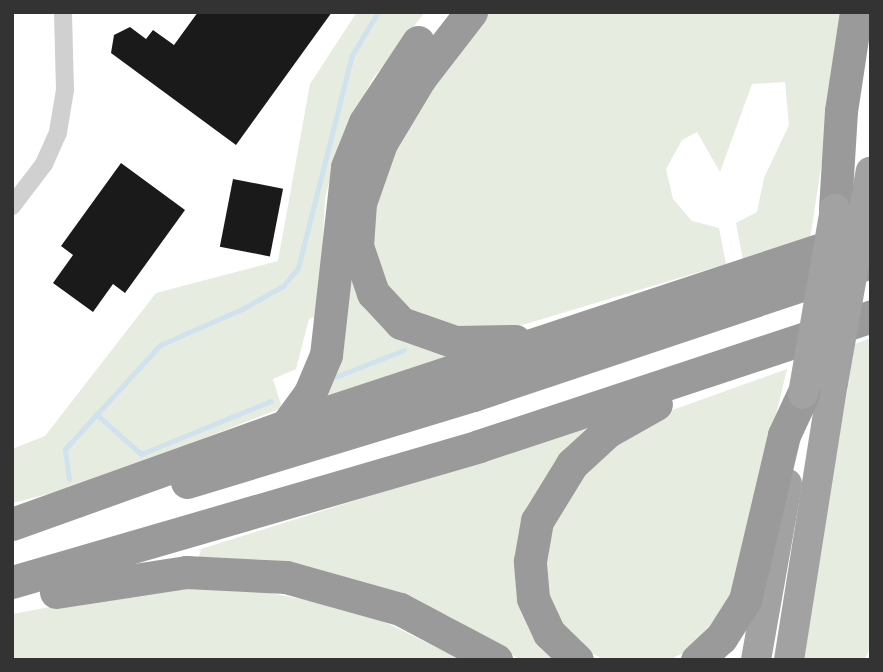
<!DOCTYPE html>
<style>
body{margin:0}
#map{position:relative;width:883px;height:672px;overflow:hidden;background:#fff;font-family:"Varela Round",sans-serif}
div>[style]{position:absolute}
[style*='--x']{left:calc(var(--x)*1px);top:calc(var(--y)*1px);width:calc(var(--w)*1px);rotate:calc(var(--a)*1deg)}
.green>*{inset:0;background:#e6ecdf}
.stream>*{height:5px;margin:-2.5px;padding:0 2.5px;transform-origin:2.5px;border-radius:2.5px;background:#cfe2ee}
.building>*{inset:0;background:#1a1a1a;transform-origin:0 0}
.minor>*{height:18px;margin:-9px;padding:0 9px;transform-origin:9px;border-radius:9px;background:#d0d0d0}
.trunk>*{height:30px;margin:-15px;padding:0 15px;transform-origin:15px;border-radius:15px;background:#a2a2a2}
.motorway>*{height:33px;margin:-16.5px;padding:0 16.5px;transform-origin:16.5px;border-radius:16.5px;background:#9a9a9a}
.trunk-bridge>*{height:30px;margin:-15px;padding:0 15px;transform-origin:15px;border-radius:15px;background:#a2a2a2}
span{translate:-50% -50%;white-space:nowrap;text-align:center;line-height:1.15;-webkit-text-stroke:7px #fff;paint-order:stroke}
.frame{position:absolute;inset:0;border:14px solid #333;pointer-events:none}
</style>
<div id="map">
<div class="green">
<div style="clip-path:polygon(357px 12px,425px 12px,372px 80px,339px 145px,325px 198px,319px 315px,309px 319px,296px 369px,273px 379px,282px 408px,80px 486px,12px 503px,12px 449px,45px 436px,156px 293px,278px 261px,310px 84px)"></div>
<div style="clip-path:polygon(488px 12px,845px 12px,810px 239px,743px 260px,736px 223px,757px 212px,764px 178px,789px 125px,785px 82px,752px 84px,720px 172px,697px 132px,682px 140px,666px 169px,673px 199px,692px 221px,719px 228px,726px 264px,499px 332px,421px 320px,381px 281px,369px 219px,400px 134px)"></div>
<div style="clip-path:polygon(349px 259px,459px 352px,321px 408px)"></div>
<div style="clip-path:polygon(871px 338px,871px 647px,864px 660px,801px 660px,855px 344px)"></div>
<div style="clip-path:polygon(787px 369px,731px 601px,691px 649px,669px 660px,605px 660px,579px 647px,562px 630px,542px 581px,548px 526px,596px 458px,667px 412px)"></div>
<div style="clip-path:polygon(596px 425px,530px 517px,559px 660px,521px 660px,451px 617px,387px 591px,198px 560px,201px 549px)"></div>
<div style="clip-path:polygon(165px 586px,270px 593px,332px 605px,387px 623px,462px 660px,12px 660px,12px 614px)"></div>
</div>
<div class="stream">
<div style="--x:335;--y:377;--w:74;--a:-21.4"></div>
<div style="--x:96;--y:414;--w:60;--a:41.6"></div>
<div style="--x:141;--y:454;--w:140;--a:-22.2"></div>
<div style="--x:69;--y:479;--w:30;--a:-98"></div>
<div style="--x:65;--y:449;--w:141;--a:-47.6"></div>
<div style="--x:160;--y:345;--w:90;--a:-23.7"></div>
<div style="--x:242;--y:309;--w:47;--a:-29.3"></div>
<div style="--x:283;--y:286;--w:23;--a:-50"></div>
<div style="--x:298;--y:268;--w:220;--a:-75.8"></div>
<div style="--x:352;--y:55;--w:50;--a:-58.8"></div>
</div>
<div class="building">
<div style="clip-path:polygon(198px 12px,332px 12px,236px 145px,111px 53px,114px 35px,130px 27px,146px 39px,153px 30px,174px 45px)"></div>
<div style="clip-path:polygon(121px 163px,185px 210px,125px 293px,113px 284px,93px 312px,53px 283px,73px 255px,61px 246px)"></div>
<div style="left:233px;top:179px;width:51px;height:69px;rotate:11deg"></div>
</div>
<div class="minor">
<div style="--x:12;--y:206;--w:53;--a:-52.7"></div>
<div style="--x:44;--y:164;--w:35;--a:-66"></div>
<div style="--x:58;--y:132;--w:43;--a:-80.5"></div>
<div style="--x:65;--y:90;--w:78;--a:-91.5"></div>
</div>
<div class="trunk">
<div style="--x:866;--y:198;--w:27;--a:-80"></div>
<div style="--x:756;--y:660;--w:179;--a:-80"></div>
<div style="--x:789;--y:660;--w:280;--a:-81"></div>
</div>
<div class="motorway">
<div style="--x:471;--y:12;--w:83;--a:127.7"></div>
<div style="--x:420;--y:78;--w:76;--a:121"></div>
<div style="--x:381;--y:143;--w:64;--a:109.3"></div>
<div style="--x:360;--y:203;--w:43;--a:94"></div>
<div style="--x:357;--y:246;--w:50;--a:71.2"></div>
<div style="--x:373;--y:293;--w:41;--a:47"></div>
<div style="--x:401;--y:323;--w:57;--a:19.4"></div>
<div style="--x:455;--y:342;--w:60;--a:-1"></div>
<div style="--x:835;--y:209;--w:98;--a:-86.5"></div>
<div style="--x:841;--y:111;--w:100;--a:-81.4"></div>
<div style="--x:286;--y:426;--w:41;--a:-54"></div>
<div style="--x:310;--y:393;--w:41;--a:-67.2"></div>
<div style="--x:326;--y:355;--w:189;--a:-83.6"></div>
<div style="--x:347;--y:167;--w:48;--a:-68.2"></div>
<div style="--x:365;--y:122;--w:96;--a:-56.5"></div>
<div style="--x:187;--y:482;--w:299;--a:-16.9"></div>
<div style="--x:473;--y:395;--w:420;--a:-18.5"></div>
<div style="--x:12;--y:524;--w:291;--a:-19.7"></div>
<div style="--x:286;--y:426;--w:599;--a:-18.28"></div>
<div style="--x:12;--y:582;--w:486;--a:-16.2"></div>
<div style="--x:479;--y:446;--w:413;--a:-18.3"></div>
<div style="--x:56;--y:592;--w:132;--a:-8.7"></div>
<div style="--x:186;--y:572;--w:100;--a:2.9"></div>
<div style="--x:286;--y:577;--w:118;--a:15.7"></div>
<div style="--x:400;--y:609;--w:109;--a:28"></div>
<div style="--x:577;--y:660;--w:39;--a:-136"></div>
<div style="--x:549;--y:633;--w:38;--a:-115"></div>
<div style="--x:533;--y:598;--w:37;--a:-95"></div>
<div style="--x:530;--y:561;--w:41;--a:-80.1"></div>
<div style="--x:537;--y:521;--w:67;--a:-58.4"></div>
<div style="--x:572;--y:464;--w:49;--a:-42.5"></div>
<div style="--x:608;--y:431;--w:55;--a:-29.4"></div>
<div style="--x:697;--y:660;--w:33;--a:-43"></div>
<div style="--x:721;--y:638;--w:45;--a:-57.7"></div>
<div style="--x:745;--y:600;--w:170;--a:-76.7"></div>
<div style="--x:784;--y:435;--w:45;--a:-65.1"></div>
</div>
<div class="trunk-bridge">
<div style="--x:833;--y:383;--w:188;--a:-79.9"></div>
<div style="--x:803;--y:394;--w:188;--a:-80.2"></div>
</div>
<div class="frame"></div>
</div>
